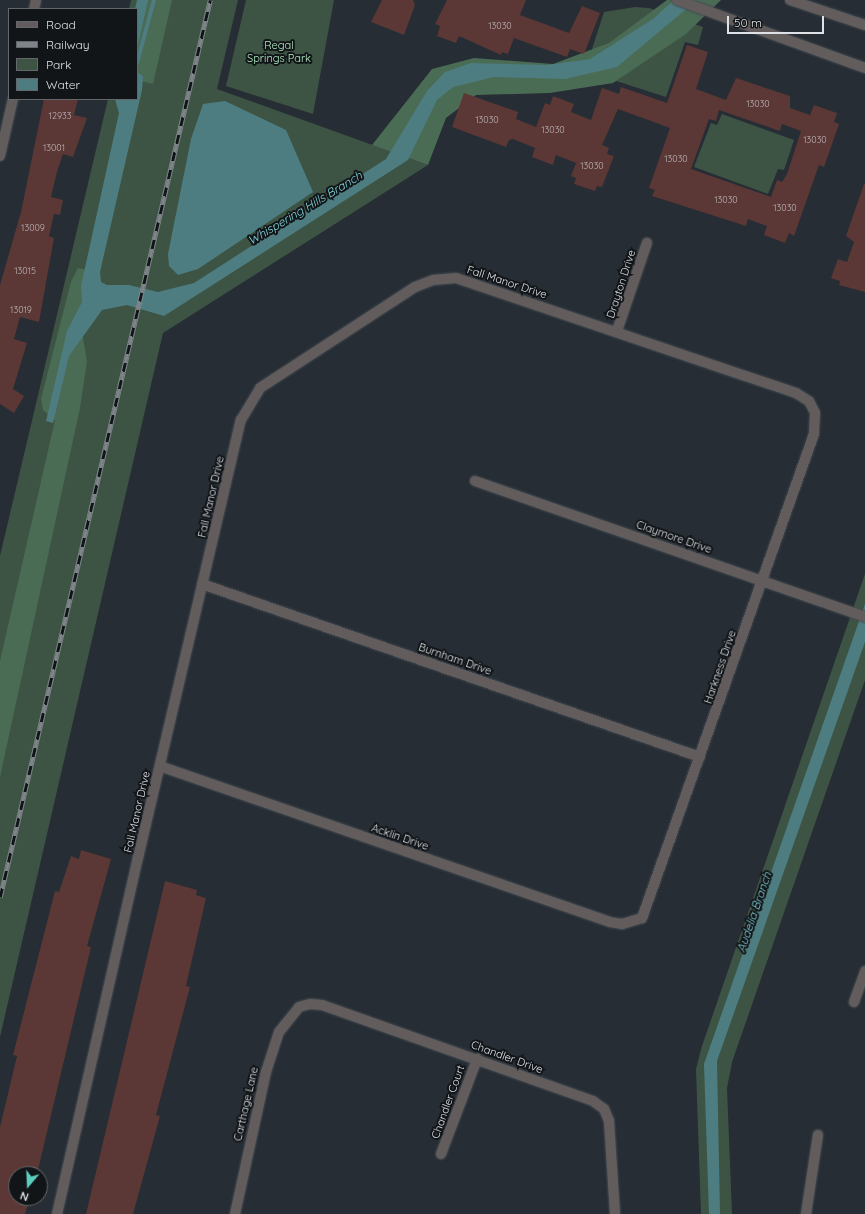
<!DOCTYPE html>
<style>
body{margin:0}
#map{position:relative;width:865px;height:1214px;overflow:hidden;background:#262d34;font-family:Quicksand,sans-serif}
div>[style]{position:absolute}
[style*='--x']{left:calc(var(--x)*1px);top:calc(var(--y)*1px);width:calc(var(--w)*1px);rotate:calc(var(--a)*1deg)}
.green>*{inset:0;background:#3d5444}
.forest>*{inset:0;background:#4a6b54}
.water>*{inset:0;background:#4d7d81}
.stream>*{height:4px;margin:-2px;padding:0 2px;transform-origin:2px;border-radius:2px;background:#4d7d81}
.building>*{inset:0;background:#5b3735}
.roads{filter:drop-shadow(0 0 1px #434a51) drop-shadow(0 0 1px #434a51)}
.minor>*{height:10px;margin:-5px;padding:0 5px;transform-origin:5px;border-radius:5px;background:#625d5c}
.rail>*{height:4.5px;margin-top:-2.25px;transform-origin:0;background:repeating-linear-gradient(90deg,#121518 0 9px,#7e848a 0 18px);box-sizing:border-box;border-block:1px solid #7e848a}
span{translate:-50% -50%;white-space:nowrap;text-align:center;line-height:1.15;-webkit-text-stroke:4px #121518;paint-order:stroke}
.number-label{font-size:9px;color:#bdb7ba}
.number-label span{-webkit-text-stroke-width:0}
.park-label{font-size:11px;color:#b1ecc3}
.street-label{font-size:11px;color:#dee2e7}
.water-label{font-size:12px;color:#80d4db;font-style:italic}
.legend{position:absolute;left:8px;top:8px;width:130px;height:92px;box-sizing:border-box;background:#121518;border:1px solid #64676b;margin:0;padding:5px 7px;list-style:none;font-size:12px;color:#dee2e7}
.legend li{display:flex;align-items:center;gap:8px;height:20px}
.legend b{width:20px;border:1px solid #64676b}
.north{position:absolute;left:8px;top:1166px;width:40px;height:40px;box-sizing:border-box;background:#121518;border:1px solid #64676b;border-radius:50%;rotate:199deg;font-size:11px;font-weight:700;line-height:16px;text-align:center;color:#dee2e7}
.north::after{content:'';display:block;margin:auto;width:14px;height:18px;background:#5acebd;clip-path:polygon(50% 0,100% 100%,50% 72%,0 100%)}
.scale{position:absolute;left:727px;top:16px;width:97px;height:18px;box-sizing:border-box;border:2px solid #dee2e7;border-top:0;padding-left:5px;font-size:12px;line-height:14px;white-space:nowrap;color:#dee2e7;-webkit-text-stroke:3px #121518;paint-order:stroke}
</style>
<div id="map">
<div class="green">
<div style="clip-path:polygon(131px 0,238px 0,217px 89px,428px 165px,163px 333px,0 1037px,0 556px,108px 99px,137px 99px,137px 9px,129px 9px)"></div>
<div style="clip-path:polygon(246px 0,334px 0,313px 114px,226px 86px)"></div>
<div style="clip-path:polygon(635px 7px,649px 8px,703px 27px,698px 45px,685px 42px,666px 97px,585px 71px,604px 12px)"></div>
<div style="clip-path:polygon(722px 114px,794px 140px,784px 170px,778px 169px,768px 194px,694px 167px,711px 123px,717px 125px)"></div>
<div style="clip-path:polygon(865px 574px,865px 680px,732px 1062px,727px 1088px,732px 1214px,701px 1214px,696px 1069px,702px 1046px)"></div>
</div>
<div class="forest">
<div style="clip-path:polygon(146px 0,172px 0,153px 84px,137px 80px,137px 38px)"></div>
<div style="clip-path:polygon(667px 0,721px 0,686px 34px,613px 83px,550px 93px,476px 95px,446px 118px,428px 165px,372px 145px,432px 69px,474px 58px,553px 64px,609px 43px)"></div>
<div style="clip-path:polygon(78px 268px,91px 271px,83px 338px,87px 361px,80px 408px,0 777px,0 661px,55px 420px,43px 410px,41px 399px,71px 282px)"></div>
</div>
<div class="water">
<div style="clip-path:polygon(137px 0,148px 0,137px 49px,135px 9px)"></div>
<div style="clip-path:polygon(674px 0,697px 0,617px 67px,565px 79px,494px 77px,453px 87px,437px 100px,408px 160px,164px 316px,127px 305px,102px 310px,69px 356px,53px 423px,46px 421px,67px 331px,82px 302px,81px 286px,119px 113px,115px 99px,137px 99px,137px 72px,143px 76px,142px 90px,100px 272px,101px 282px,107px 285px,129px 285px,158px 292px,194px 283px,386px 159px,427px 91px,445px 72px,471px 63px,547px 65px,590px 59px,653px 19px)"></div>
<div style="clip-path:polygon(225px 101px,286px 130px,313px 192px,198px 269px,178px 275px,169px 266px,168px 254px,191px 139px,203px 104px)"></div>
<div style="clip-path:polygon(865px 604px,865px 642px,717px 1061px,720px 1214px,709px 1214px,704px 1064px)"></div>
</div>
<div class="stream">
<div style="--x:137;--y:63;--w:65;--a:-74.9"></div>
</div>
<div class="building">
<div style="clip-path:polygon(382px 0,413px 0,415px 5px,404px 35px,371px 22px)"></div>
<div style="clip-path:polygon(447px 0,526px 0,520px 15px,569px 33px,582px 6px,600px 13px,584px 54px,570px 49px,567px 57px,514px 38px,508px 54px,502px 52px,501px 55px,459px 36px,456px 43px,437px 36px,440px 26px,435px 24px)"></div>
<div style="clip-path:polygon(evenodd,687px 45px,708px 52px,696px 89px,726px 100px,736px 78px,790px 96px,790px 108px,810px 115px,814px 105px,837px 113px,834px 122px,839px 124px,824px 167px,819px 165px,794px 236px,789px 233px,785px 243px,764px 235px,767px 226px,748px 219px,746px 226px,652px 196px,655px 190px,649px 188px,670px 128px,618px 109px,602px 145px,609px 148px,607px 154px,614px 156px,602px 187px,597px 186px,595px 191px,574px 184px,576px 178px,571px 176px,576px 163px,556px 155px,553px 165px,532px 157px,535px 148px,513px 139px,509px 140px,506px 147px,452px 127px,464px 93px,518px 112px,516px 119px,536px 127px,545px 103px,550px 105px,553px 96px,574px 104px,571px 112px,591px 120px,602px 88px,619px 94px,621px 87px,667px 103px,687px 45px,719px 110px,780px 131px,782px 124px,801px 131px,787px 174px,782px 182px,777px 180px,771px 197px,691px 169px,709px 119px,716px 121px,719px 110px)"></div>
<div style="clip-path:polygon(44px 99px,78px 99px,74px 115px,87px 118px,73px 157px,63px 154px,57px 172px,51px 197px,63px 200px,60px 215px,54px 214px,49px 236px,54px 238px,39px 322px,20px 317px,14px 339px,27px 343px,13px 389px,24px 396px,14px 413px,0 404px,0 285px,21px 212px)"></div>
<div style="clip-path:polygon(864px 184px,865px 184px,865px 292px,839px 285px,840px 281px,831px 278px,838px 259px,847px 262px,854px 242px,846px 236px)"></div>
<div style="clip-path:polygon(81px 850px,111px 859px,87px 946px,91px 947px,37px 1174px,16px 1174px,16px 1198px,30px 1198px,25px 1214px,0 1214px,0 1127px,17px 1056px,13px 1055px,55px 891px,59px 892px,71px 856px,79px 859px)"></div>
<div style="clip-path:polygon(165px 881px,197px 890px,196px 895px,206px 898px,186px 986px,190px 987px,156px 1115px,160px 1116px,133px 1214px,86px 1214px)"></div>
</div>
<div class="roads">
<div class="minor">
<div style="--x:677;--y:0;--w:200;--a:19.9"></div>
<div style="--x:790;--y:0;--w:79;--a:18.4"></div>
<div style="--x:34;--y:9;--w:9;--a:-77"></div>
<div style="--x:0;--y:156;--w:58;--a:-77.2"></div>
<div style="--x:617;--y:331;--w:93;--a:-71.2"></div>
<div style="--x:475;--y:481;--w:413;--a:19.2"></div>
<div style="--x:202;--y:584;--w:527;--a:19.16"></div>
<div style="--x:854;--y:1002;--w:33;--a:-70"></div>
<div style="--x:441;--y:1154;--w:102;--a:-69.2"></div>
<div style="--x:57;--y:1214;--w:365;--a:-77.2"></div>
<div style="--x:138;--y:858;--w:450;--a:-76.8"></div>
<div style="--x:241;--y:420;--w:37;--a:-59"></div>
<div style="--x:260;--y:388;--w:185;--a:-33.1"></div>
<div style="--x:415;--y:287;--w:19;--a:-21"></div>
<div style="--x:433;--y:280;--w:23;--a:-5"></div>
<div style="--x:456;--y:278;--w:359;--a:18.7"></div>
<div style="--x:796;--y:393;--w:15;--a:32"></div>
<div style="--x:809;--y:401;--w:13;--a:63"></div>
<div style="--x:815;--y:413;--w:21;--a:93"></div>
<div style="--x:814;--y:434;--w:514;--a:109.56"></div>
<div style="--x:642;--y:918;--w:21;--a:163"></div>
<div style="--x:622;--y:924;--w:12;--a:-171"></div>
<div style="--x:610;--y:922;--w:476;--a:-160.9"></div>
<div style="--x:235;--y:1214;--w:145;--a:-77.7"></div>
<div style="--x:266;--y:1072;--w:42;--a:-72"></div>
<div style="--x:279;--y:1032;--w:32;--a:-51"></div>
<div style="--x:299;--y:1007;--w:11;--a:-15"></div>
<div style="--x:310;--y:1004;--w:12;--a:5"></div>
<div style="--x:322;--y:1005;--w:288;--a:19.5"></div>
<div style="--x:593;--y:1101;--w:14;--a:36"></div>
<div style="--x:604;--y:1109;--w:13;--a:67"></div>
<div style="--x:609;--y:1121;--w:93;--a:86.3"></div>
<div style="--x:806;--y:1214;--w:80;--a:-81.4"></div>
</div>
</div>
<div class="rail">
<div style="--x:0;--y:897;--w:921;--a:-76.82"></div>
</div>
<div class="number-label">
<span style="left:500px;top:26px">13030</span>
<span style="left:758px;top:104px">13030</span>
<span style="left:60px;top:116px">12933</span>
<span style="left:487px;top:120px">13030</span>
<span style="left:553px;top:130px">13030</span>
<span style="left:815px;top:140px">13030</span>
<span style="left:54px;top:148px">13001</span>
<span style="left:676px;top:159px">13030</span>
<span style="left:592px;top:166px">13030</span>
<span style="left:726px;top:200px">13030</span>
<span style="left:785px;top:208px">13030</span>
<span style="left:33px;top:228px">13009</span>
<span style="left:25px;top:271px">13015</span>
<span style="left:21px;top:310px">13019</span>
</div>
<div class="park-label">
<span style="left:279px;top:52px">Regal<br>Springs Park</span>
</div>
<div class="street-label">
<span style="left:507px;top:282px;rotate:18deg">Fall Manor Drive</span>
<span style="left:621px;top:284px;rotate:-72deg">Drayton Drive</span>
<span style="left:211px;top:497px;rotate:-77deg">Fall Manor Drive</span>
<span style="left:674px;top:537px;rotate:19deg">Claymore Drive</span>
<span style="left:455px;top:659px;rotate:19deg">Burnham Drive</span>
<span style="left:720px;top:667px;rotate:-71deg">Harkness Drive</span>
<span style="left:137px;top:812px;rotate:-77deg">Fall Manor Drive</span>
<span style="left:400px;top:837px;rotate:19deg">Acklin Drive</span>
<span style="left:507px;top:1057px;rotate:20deg">Chandler Drive</span>
<span style="left:448px;top:1102px;rotate:-70deg">Chandler Court</span>
<span style="left:246px;top:1104px;rotate:-77deg">Carthage Lane</span>
</div>
<div class="water-label">
<span style="left:305px;top:208px;rotate:-31deg">Whispering Hills Branch</span>
<span style="left:754px;top:912px;rotate:-71deg">Audelia Branch</span>
</div>
<ul class="legend">
<li><b style="height:5px;background:#625d5c"></b>Road</li>
<li><b style="height:5px;background:#7e848a"></b>Railway</li>
<li><b style="height:11px;background:#3d5444"></b>Park</li>
<li><b style="height:11px;background:#4d7d81"></b>Water</li>
</ul>
<div class="north">N</div>
<div class="scale">50 m</div>
</div>
